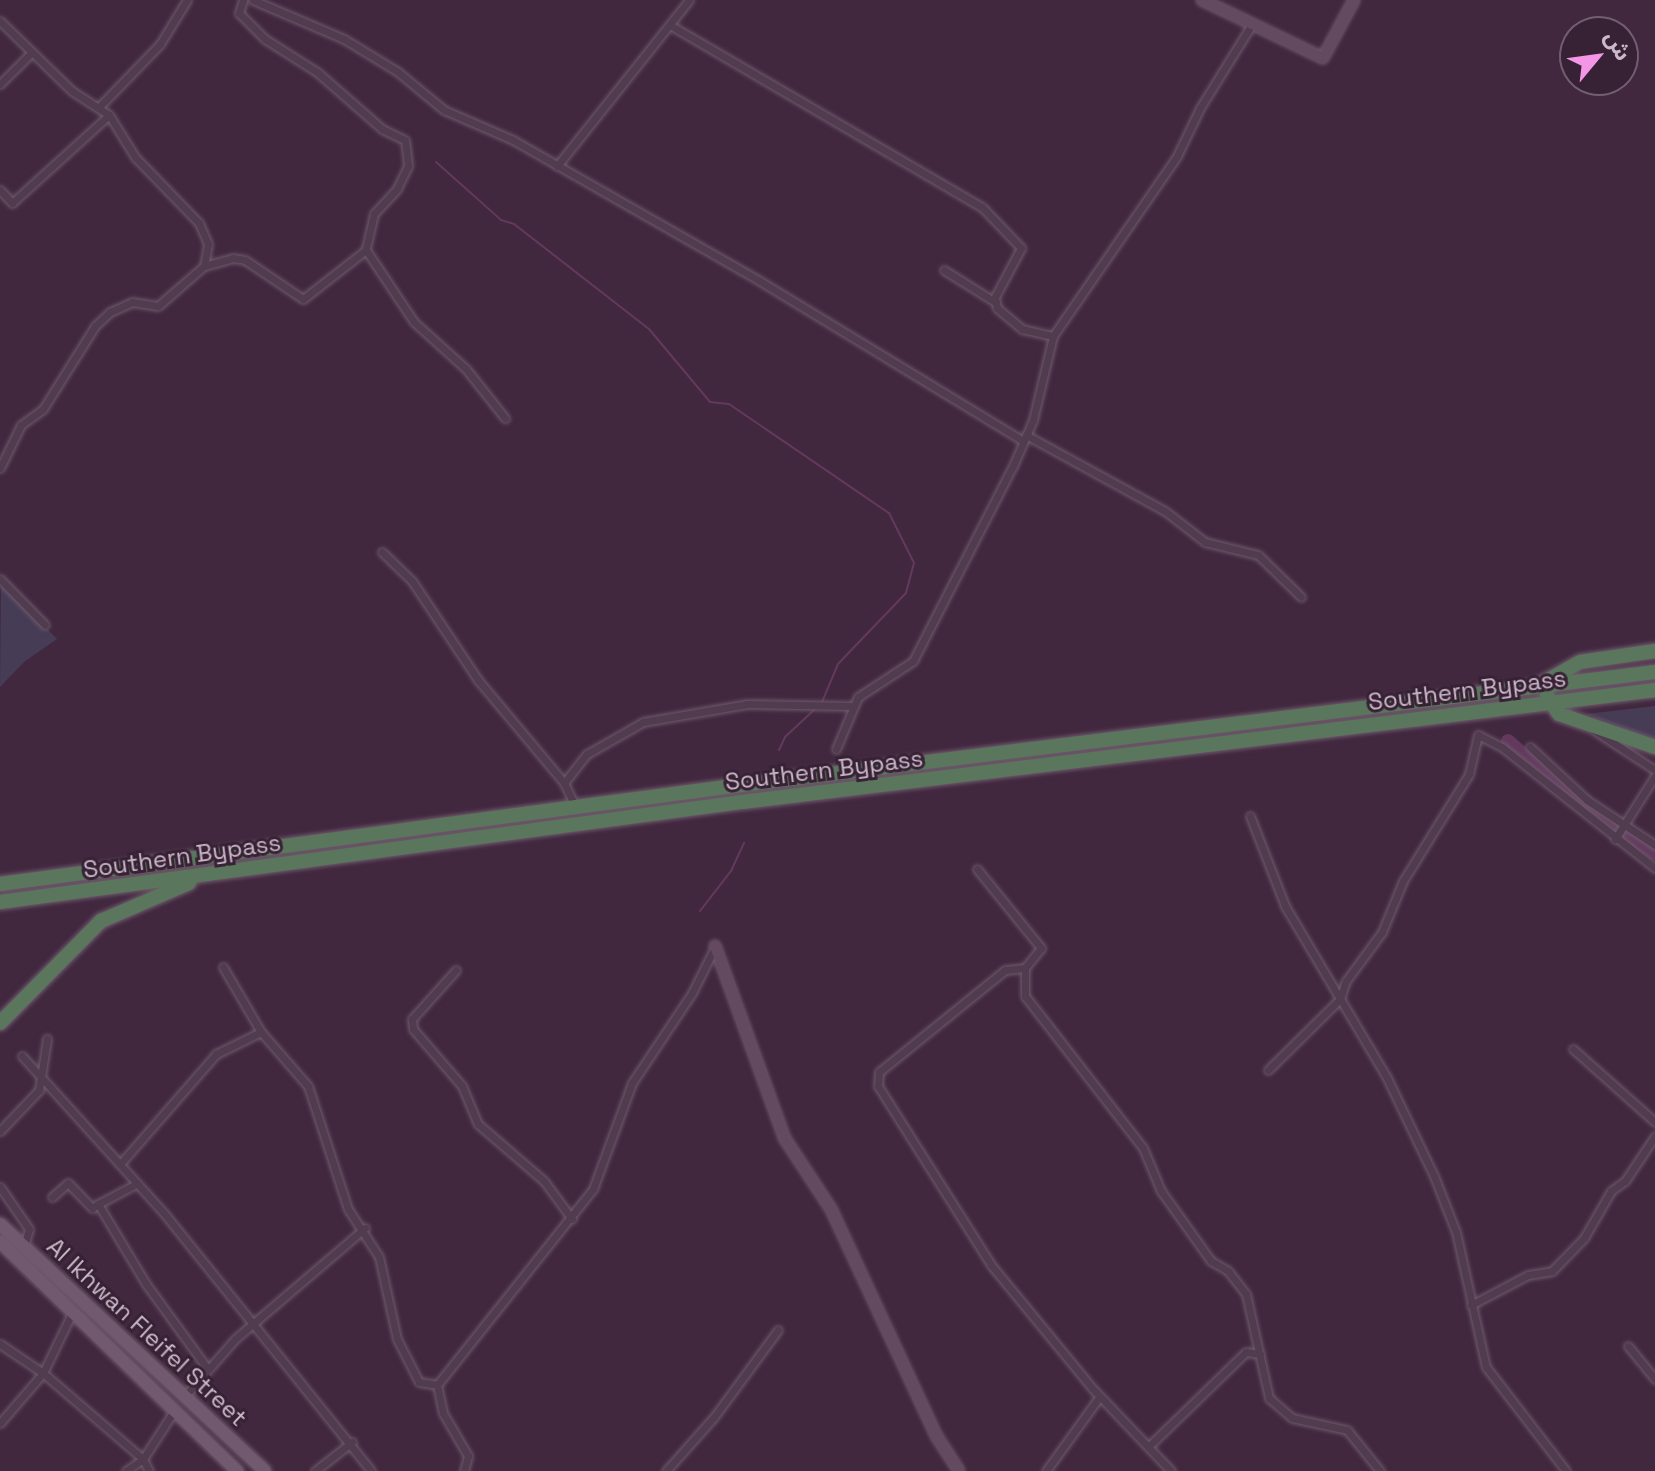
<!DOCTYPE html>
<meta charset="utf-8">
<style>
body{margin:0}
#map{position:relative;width:1655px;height:1471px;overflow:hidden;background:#41283f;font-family:"Space Grotesk","Noto Sans Arabic",sans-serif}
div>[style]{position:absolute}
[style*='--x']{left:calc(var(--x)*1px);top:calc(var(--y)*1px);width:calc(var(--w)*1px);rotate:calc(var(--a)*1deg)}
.green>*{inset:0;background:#463c56}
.stream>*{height:2px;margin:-1px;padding:0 1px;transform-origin:1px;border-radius:1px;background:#63395e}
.river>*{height:14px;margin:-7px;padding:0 7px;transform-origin:7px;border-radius:7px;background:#63395e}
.roads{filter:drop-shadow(0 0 2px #6f5a6c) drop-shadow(0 0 2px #6f5a6c)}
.street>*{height:7px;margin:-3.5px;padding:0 3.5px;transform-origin:3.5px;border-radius:3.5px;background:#513c4f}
.secondary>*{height:10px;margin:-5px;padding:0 5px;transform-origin:5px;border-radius:5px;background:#644a60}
.primary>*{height:12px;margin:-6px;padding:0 6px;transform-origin:6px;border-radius:6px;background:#715a6f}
.highway>*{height:14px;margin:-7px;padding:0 7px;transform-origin:7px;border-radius:7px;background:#5a775e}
span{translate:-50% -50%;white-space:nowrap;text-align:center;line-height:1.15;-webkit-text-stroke:6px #372134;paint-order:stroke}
.street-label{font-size:24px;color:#cbb9c9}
.north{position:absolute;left:1559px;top:16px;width:80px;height:80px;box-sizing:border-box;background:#372134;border:2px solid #725e70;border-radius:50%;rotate:61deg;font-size:22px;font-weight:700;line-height:32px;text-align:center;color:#cbb9c9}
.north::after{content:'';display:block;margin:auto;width:28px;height:36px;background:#f496e6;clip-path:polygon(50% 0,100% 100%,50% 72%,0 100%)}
</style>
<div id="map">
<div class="green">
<div style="clip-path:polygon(1px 582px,57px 639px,24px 662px,0 687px)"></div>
<div style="clip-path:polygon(1655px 706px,1655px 741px,1586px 714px)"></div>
</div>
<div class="stream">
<div style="--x:436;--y:162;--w:87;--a:41.7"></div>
<div style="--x:501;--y:220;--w:14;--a:17"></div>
<div style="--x:514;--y:224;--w:171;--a:37.9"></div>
<div style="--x:649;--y:329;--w:95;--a:50.1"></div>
<div style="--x:710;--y:402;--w:19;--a:6"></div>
<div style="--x:729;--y:404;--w:194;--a:34.3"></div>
<div style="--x:889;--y:513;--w:56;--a:63.4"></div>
<div style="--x:914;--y:563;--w:31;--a:105"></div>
<div style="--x:906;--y:593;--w:98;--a:133.8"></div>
<div style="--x:838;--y:664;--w:41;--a:112.8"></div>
<div style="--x:779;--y:750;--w:14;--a:-65"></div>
<div style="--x:785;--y:737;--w:40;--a:-43"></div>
<div style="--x:700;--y:911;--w:51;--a:-52.2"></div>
<div style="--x:731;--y:871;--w:31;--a:-65"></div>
</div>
<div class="river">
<div style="--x:1508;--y:741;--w:95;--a:41.6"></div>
<div style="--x:1579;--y:804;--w:90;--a:32.8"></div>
</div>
<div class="roads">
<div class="street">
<div style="--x:243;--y:0;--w:14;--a:107"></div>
<div style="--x:239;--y:13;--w:37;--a:45"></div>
<div style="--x:265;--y:39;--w:62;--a:32.4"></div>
<div style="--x:317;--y:72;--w:86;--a:41.2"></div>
<div style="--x:382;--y:129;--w:25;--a:26"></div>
<div style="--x:405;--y:140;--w:26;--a:83"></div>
<div style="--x:408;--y:166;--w:25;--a:116"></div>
<div style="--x:397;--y:189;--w:34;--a:133"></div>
<div style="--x:374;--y:214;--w:37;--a:103"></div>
<div style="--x:366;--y:250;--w:87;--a:56.3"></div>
<div style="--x:414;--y:322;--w:70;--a:42.1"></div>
<div style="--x:466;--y:369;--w:63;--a:51.5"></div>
<div style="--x:253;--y:0;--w:99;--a:23.2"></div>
<div style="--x:344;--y:39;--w:63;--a:31.4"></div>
<div style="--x:398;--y:72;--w:60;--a:39.6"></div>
<div style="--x:444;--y:110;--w:75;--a:23.5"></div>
<div style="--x:513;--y:140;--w:284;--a:29.7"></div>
<div style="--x:760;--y:281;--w:306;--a:31.3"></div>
<div style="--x:0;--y:21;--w:100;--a:44.2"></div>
<div style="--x:72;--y:91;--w:44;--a:33"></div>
<div style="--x:109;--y:115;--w:49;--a:58.2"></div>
<div style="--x:135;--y:157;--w:92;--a:45.9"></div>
<div style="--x:199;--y:223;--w:23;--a:67"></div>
<div style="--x:208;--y:244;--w:22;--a:100"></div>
<div style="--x:670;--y:25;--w:361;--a:30.3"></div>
<div style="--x:982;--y:207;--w:57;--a:46.4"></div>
<div style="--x:1021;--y:248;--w:55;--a:118"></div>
<div style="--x:995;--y:297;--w:11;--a:80"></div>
<div style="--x:997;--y:308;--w:33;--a:40"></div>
<div style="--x:1022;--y:329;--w:32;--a:13"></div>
<div style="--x:0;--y:84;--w:45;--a:-45"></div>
<div style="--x:100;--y:106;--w:86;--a:-45.9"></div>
<div style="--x:160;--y:44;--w:52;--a:-58.5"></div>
<div style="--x:557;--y:166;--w:212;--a:-51.5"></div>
<div style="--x:0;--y:190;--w:18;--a:47"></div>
<div style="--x:12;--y:203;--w:131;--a:-42.2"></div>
<div style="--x:944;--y:270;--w:60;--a:32.1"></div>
<div style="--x:1026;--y:435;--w:158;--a:28.7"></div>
<div style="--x:1165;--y:511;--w:51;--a:37.8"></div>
<div style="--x:1205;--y:542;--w:55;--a:13.8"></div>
<div style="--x:1258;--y:555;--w:60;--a:44.3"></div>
<div style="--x:0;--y:468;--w:48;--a:-64"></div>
<div style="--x:21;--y:425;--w:27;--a:-36"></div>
<div style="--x:43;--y:409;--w:98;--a:-57.9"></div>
<div style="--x:95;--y:326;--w:21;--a:-43"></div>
<div style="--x:110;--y:312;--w:24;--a:-24"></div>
<div style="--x:132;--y:302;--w:26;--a:9"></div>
<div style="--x:158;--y:306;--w:61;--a:-41"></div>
<div style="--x:204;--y:266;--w:30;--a:-15"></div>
<div style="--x:233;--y:258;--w:12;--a:9"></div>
<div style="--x:245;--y:260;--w:70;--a:33.9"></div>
<div style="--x:303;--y:299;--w:80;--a:-37.9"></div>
<div style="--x:382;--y:552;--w:42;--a:44"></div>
<div style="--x:412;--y:581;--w:119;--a:56.3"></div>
<div style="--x:478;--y:680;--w:134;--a:50.1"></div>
<div style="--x:564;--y:783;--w:25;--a:64"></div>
<div style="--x:0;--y:579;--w:64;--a:45.6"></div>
<div style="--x:1594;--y:730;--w:73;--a:33.3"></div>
<div style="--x:1530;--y:747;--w:78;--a:42.9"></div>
<div style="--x:1587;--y:800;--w:82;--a:33.5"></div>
<div style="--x:836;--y:749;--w:56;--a:-67.1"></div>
<div style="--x:858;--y:697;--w:66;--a:-33.2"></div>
<div style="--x:913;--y:661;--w:219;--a:-62.9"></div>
<div style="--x:1013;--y:466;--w:50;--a:-66.5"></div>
<div style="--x:1033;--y:420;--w:86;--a:-76.6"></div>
<div style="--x:1053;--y:336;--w:219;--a:-55.4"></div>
<div style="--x:1177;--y:156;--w:53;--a:-64.4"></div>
<div style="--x:1200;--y:108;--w:99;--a:-58.2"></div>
<div style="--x:564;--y:783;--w:37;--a:-52"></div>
<div style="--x:587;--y:754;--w:64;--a:-29.7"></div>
<div style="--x:643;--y:722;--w:106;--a:-9.8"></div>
<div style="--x:747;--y:704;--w:105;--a:1.1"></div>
<div style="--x:1250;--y:816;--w:97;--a:68.7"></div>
<div style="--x:1285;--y:906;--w:200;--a:59.3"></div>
<div style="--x:1387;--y:1078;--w:109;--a:64.4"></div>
<div style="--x:1434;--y:1176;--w:60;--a:68.6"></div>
<div style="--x:1456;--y:1232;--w:138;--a:77.5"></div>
<div style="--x:1486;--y:1367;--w:131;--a:52.4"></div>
<div style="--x:1615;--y:839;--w:75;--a:-57.6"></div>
<div style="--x:977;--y:869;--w:102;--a:51"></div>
<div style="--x:1041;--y:948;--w:26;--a:129"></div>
<div style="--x:1025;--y:968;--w:28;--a:90"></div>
<div style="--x:1025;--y:996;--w:192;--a:52.2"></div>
<div style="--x:1143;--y:1148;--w:47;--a:67.3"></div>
<div style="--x:1161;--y:1191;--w:86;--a:54.5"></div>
<div style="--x:1211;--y:1261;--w:20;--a:30"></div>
<div style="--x:1228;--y:1271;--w:29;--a:52"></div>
<div style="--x:1246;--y:1294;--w:107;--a:77.5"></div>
<div style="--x:1269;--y:1398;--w:30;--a:41"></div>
<div style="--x:1292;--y:1418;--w:56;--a:12.3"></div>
<div style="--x:1347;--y:1430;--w:53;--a:51.2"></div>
<div style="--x:223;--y:967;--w:75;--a:59.7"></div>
<div style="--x:261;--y:1032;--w:72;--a:49"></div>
<div style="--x:308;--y:1086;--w:129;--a:72"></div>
<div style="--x:348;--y:1209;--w:57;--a:57.1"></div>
<div style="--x:379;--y:1257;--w:84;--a:77.6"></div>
<div style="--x:397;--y:1339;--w:48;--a:62.9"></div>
<div style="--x:419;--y:1382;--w:18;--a:9"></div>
<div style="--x:1025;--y:968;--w:20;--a:174"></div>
<div style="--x:1005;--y:970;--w:162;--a:141"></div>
<div style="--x:879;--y:1072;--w:14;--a:94"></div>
<div style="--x:878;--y:1086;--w:212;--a:57.7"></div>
<div style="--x:991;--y:1265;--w:159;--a:50.6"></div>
<div style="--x:1092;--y:1388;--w:115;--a:46.4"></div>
<div style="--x:456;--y:970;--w:66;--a:131.9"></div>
<div style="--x:412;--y:1019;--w:10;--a:84"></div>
<div style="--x:413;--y:1029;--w:75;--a:49.3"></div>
<div style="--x:462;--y:1086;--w:41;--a:67.2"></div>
<div style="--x:478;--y:1124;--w:87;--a:40.8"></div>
<div style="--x:544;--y:1181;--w:47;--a:53.6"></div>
<div style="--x:1573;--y:1049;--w:110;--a:41.7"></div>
<div style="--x:22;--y:1056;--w:210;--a:47.9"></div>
<div style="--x:163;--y:1212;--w:332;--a:51.2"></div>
<div style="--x:1268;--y:1070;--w:101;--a:-44.6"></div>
<div style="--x:1340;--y:999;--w:19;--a:-72"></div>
<div style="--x:1346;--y:981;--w:61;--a:-53.7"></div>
<div style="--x:1382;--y:932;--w:55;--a:-67.6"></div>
<div style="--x:1403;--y:881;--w:126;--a:-58.3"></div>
<div style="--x:1469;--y:774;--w:40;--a:-77"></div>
<div style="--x:1478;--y:735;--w:28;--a:27"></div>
<div style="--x:1503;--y:748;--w:194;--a:38.3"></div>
<div style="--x:0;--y:1131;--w:57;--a:-46.4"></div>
<div style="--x:39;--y:1090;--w:52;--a:-81.1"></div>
<div style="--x:121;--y:1163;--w:145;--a:-48.9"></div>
<div style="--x:216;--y:1054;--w:50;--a:-26.1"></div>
<div style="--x:136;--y:1184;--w:43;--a:152.2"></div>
<div style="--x:98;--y:1204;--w:93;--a:59"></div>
<div style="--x:146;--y:1284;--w:104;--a:54"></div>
<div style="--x:0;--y:1187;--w:51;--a:55.4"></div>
<div style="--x:29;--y:1229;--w:19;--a:106"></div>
<div style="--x:52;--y:1197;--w:21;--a:-41"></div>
<div style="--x:68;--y:1183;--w:35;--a:46"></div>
<div style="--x:92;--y:1208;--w:7;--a:-34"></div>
<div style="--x:1471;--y:1305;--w:64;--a:-27.8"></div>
<div style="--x:1528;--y:1275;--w:24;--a:-9"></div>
<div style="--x:1552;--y:1271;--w:46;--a:-45.9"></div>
<div style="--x:1584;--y:1238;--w:54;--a:-60.1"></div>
<div style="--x:1611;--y:1191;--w:17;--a:-36"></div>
<div style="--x:1625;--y:1181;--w:54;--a:-56.3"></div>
<div style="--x:0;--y:1344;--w:52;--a:34"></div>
<div style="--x:43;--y:1373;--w:132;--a:40.7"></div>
<div style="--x:143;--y:1459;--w:21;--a:145"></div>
<div style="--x:1628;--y:1346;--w:43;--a:50.7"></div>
<div style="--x:185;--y:1396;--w:76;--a:-48.7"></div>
<div style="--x:235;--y:1339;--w:171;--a:-40.5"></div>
<div style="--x:0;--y:1423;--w:66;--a:-49.3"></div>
<div style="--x:43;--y:1373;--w:67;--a:-64.2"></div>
<div style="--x:1148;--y:1447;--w:136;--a:-44.1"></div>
<div style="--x:1246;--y:1352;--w:14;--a:8"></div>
<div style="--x:149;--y:1471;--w:13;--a:-117"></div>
<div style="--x:143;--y:1459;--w:57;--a:-57.1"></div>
<div style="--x:315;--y:1471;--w:47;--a:-38.1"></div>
<div style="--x:464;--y:1471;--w:16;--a:-75"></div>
<div style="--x:468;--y:1456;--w:50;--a:-120.2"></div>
<div style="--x:443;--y:1413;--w:29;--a:-102"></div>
<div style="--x:437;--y:1385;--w:251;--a:-51.5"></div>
<div style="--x:593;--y:1189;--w:113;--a:-69.8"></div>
<div style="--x:632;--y:1083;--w:108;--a:-56.3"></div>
<div style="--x:692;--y:993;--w:51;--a:-63.4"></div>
<div style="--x:666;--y:1471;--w:72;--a:-48.4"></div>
<div style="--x:714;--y:1417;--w:108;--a:-53.7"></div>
<div style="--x:1046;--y:1471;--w:92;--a:-54.2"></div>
</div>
<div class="secondary">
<div style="--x:1202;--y:0;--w:134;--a:25.6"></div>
<div style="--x:1323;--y:58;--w:66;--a:-61.9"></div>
<div style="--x:715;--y:946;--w:205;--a:70.1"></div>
<div style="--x:785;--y:1139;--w:84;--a:56.7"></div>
<div style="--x:831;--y:1209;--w:251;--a:65.1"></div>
<div style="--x:937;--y:1437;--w:40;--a:57.1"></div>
</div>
<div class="primary">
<div style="--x:0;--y:1224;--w:362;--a:43"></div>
<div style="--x:0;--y:1242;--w:330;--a:44"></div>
</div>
<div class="highway">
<div style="--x:1539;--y:685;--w:47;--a:-29.3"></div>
<div style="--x:1580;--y:662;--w:76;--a:-8.3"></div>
<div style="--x:1547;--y:696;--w:22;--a:56"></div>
<div style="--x:1559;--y:714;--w:102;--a:19"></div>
<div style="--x:0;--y:884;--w:748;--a:-7.61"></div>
<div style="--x:741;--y:785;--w:921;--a:-7.05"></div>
<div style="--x:0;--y:902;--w:749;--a:-7.68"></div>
<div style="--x:742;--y:802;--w:920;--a:-6.99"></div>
<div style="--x:0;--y:1023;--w:144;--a:-45.3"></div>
<div style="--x:101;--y:921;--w:96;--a:-23.4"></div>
</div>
</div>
<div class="street-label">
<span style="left:1467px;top:690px;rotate:-7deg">Southern Bypass</span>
<span style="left:824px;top:770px;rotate:-7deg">Southern Bypass</span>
<span style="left:182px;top:856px;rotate:-8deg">Southern Bypass</span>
<span style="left:147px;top:1332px;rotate:43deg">Al Ikhwan Fleifel Street</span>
</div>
<div class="north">ش</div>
</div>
